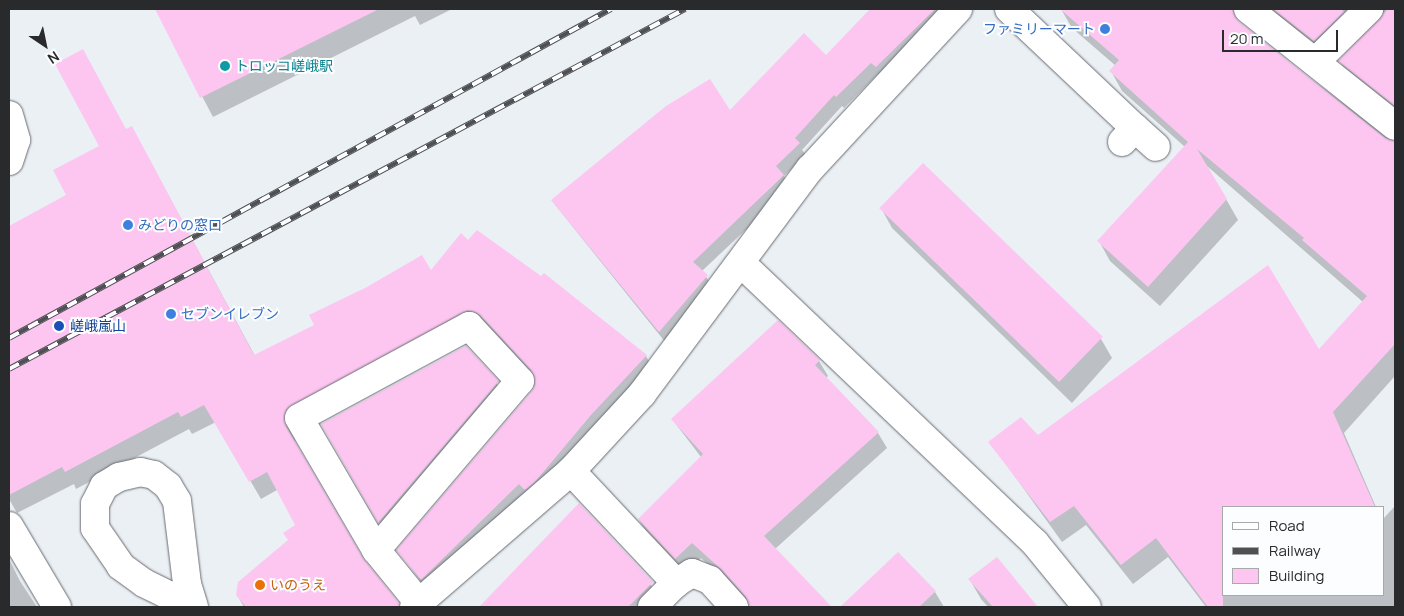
<!DOCTYPE html>
<meta charset="utf-8">
<style>
body{margin:0}
#map{position:relative;width:1404px;height:616px;overflow:hidden;background:#ebf0f5;font-family:Manrope,"Noto Sans JP",sans-serif}
div>[style]{position:absolute}
[style*='--x']{left:calc(var(--x)*1px);top:calc(var(--y)*1px);width:calc(var(--w)*1px);rotate:calc(var(--a)*1deg)}
.shadow>*{inset:0;background:#0003}
.building>*{inset:0;background:#fdc6f1;transform-origin:0 0}
.roads{filter:drop-shadow(0 0 1px #686b70) drop-shadow(0 0 1px #686b70)}
.minor>*{height:28px;margin:-14px;padding:0 14px;transform-origin:14px;border-radius:14px;background:#fff}
.rail>*{height:5.5px;margin-top:-2.75px;transform-origin:0;background:repeating-linear-gradient(90deg,#fbfdff 0 11px,#4e5053 0 22px);box-sizing:border-box;border-block:1px solid #4e5053}
.dots>*{width:14px;height:14px;translate:-50% -50%;box-sizing:border-box;border:2px solid #fbfdff;border-radius:50%}
span{translate:-50% -50%;white-space:nowrap;text-align:center;line-height:1.15;-webkit-text-stroke:4px #fbfdff;paint-order:stroke}
.shop-label{font-size:14px;color:#366cbe}
.right{translate:-100% -50%;text-align:right}
.left{translate:0 -50%;text-align:left}
.culture-label{font-size:14px;color:#0d838f}
.transit-label{font-size:14px;color:#164399}
.food-label{font-size:14px;color:#c56008}
.frame{position:absolute;inset:0;border:10px solid #282a2c;pointer-events:none}
.legend{position:absolute;left:1222px;top:506px;width:162px;height:90px;box-sizing:border-box;background:#fbfdff;border:1px solid #a7a9ab;margin:0;padding:6px 9px;list-style:none;font-size:15px;color:#282a2c}
.legend li{display:flex;align-items:center;gap:10px;height:25px}
.legend b{width:25px;border:1px solid #a7a9ab}
.north{position:absolute;left:20px;top:20px;width:50px;height:50px;-webkit-text-stroke:4px #fbfdff;paint-order:stroke;rotate:146deg;font-size:14px;font-weight:700;line-height:20px;text-align:center;color:#282a2c}
.north::after{content:'';display:block;margin:auto;width:18px;height:22px;background:#282a2c;clip-path:polygon(50% 0,100% 100%,50% 72%,0 100%)}
.scale{position:absolute;left:1222px;top:30px;width:116px;height:22px;box-sizing:border-box;border:2px solid #282a2c;border-top:0;padding-left:6px;font-size:15px;line-height:18px;white-space:nowrap;color:#282a2c;-webkit-text-stroke:4px #fbfdff;paint-order:stroke}
</style>
<div id="map">
<div class="shadow">
<div style="clip-path:polygon(174px 9px,452px 9px,420px 25px,415px 16px,213px 117px,160px 16px)"></div>
<div style="clip-path:polygon(871px 9px,957px 9px,883px 79px,878px 74px,844px 108px,842px 106px,802px 150px,806px 155px,784px 176px,790px 188px,702px 271px,714px 288px,666px 343px,552px 201px,730px 112px,826px 56px)"></div>
<div style="clip-path:polygon(1061px 9px,1217px 9px,1395px 142px,1395px 376px,1344px 433px,1376px 507px,1223px 507px,1223px 595px,1383px 595px,1383px 519px,1395px 506px,1395px 607px,1206px 607px,1168px 557px,1133px 584px,1086px 525px,1062px 542px,990px 442px,1038px 436px,1319px 351px,1363px 302px,1207px 166px,1238px 220px,1160px 306px,1110px 261px,1099px 241px,1185px 147px,1122px 91px,1111px 71px,1116px 66px,1072px 28px)"></div>
<div style="clip-path:polygon(1268px 9px,1395px 9px,1395px 117px,1351px 81px,1340px 61px,1385px 13px,1370px 17px,1326px 61px)"></div>
<div style="clip-path:polygon(127px 131px,142px 146px,255px 356px,431px 272px,468px 241px,646px 356px,656px 374px,432px 597px,398px 550px,533px 392px,535px 380px,479px 328px,296px 428px,295px 445px,361px 559px,400px 607px,244px 607px,237px 595px,289px 540px,297px 525px,277px 490px,261px 499px,216px 422px,192px 434px,189px 429px,76px 489px,74px 484px,17px 513px,9px 499px,9px 227px,67px 195px)"></div>
<div style="clip-path:polygon(881px 208px,1101px 339px,1112px 358px,1072px 403px,892px 228px)"></div>
<div style="clip-path:polygon(466px 347px,502px 390px,383px 529px,322px 425px)"></div>
<div style="clip-path:polygon(819px 361px,828px 376px,826px 378px,878px 433px,887px 448px,775px 549px,830px 607px,750px 607px,732px 585px,701px 558px,685px 574px,648px 535px,639px 520px,701px 457px,672px 419px)"></div>
<div style="clip-path:polygon(579px 505px,658px 593px,644px 607px,480px 607px)"></div>
<div style="clip-path:polygon(898px 553px,935px 592px,944px 607px,842px 607px)"></div>
<div style="clip-path:polygon(997px 558px,1036px 607px,988px 607px,981px 599px,970px 580px)"></div>
<div style="clip-path:polygon(9px 559px,20px 581px,37px 607px,9px 607px)"></div>
</div>
<div class="building">
<div style="clip-path:polygon(155px 9px,379px 9px,200px 98px)"></div>
<div style="clip-path:polygon(870px 9px,935px 9px,876px 67px,871px 63px,836px 97px,834px 95px,795px 138px,800px 143px,776px 166px,784px 175px,693px 262px,708px 275px,659px 332px,551px 200px,666px 106px,710px 79px,730px 110px,804px 33px,826px 55px)"></div>
<div style="clip-path:polygon(1060px 9px,1233px 9px,1238px 21px,1385px 138px,1395px 141px,1395px 344px,1333px 412px,1375px 507px,1223px 507px,1223px 607px,1208px 607px,1156px 538px,1121px 565px,1074px 506px,1050px 522px,988px 442px,1021px 417px,1038px 435px,1268px 265px,1319px 349px,1367px 296px,1302px 240px,1304px 238px,1197px 149px,1227px 199px,1148px 287px,1097px 241px,1188px 142px,1109px 71px,1119px 60px)"></div>
<div style="clip-path:polygon(1273px 9px,1341px 9px,1344px 12px,1314px 41px)"></div>
<div style="clip-path:polygon(1388px 9px,1395px 9px,1395px 106px,1338px 61px)"></div>
<div style="clip-path:polygon(83px 49px,126px 129px,132px 126px,254px 355px,314px 325px,309px 315px,367px 287px,422px 255px,431px 270px,461px 233px,468px 240px,477px 230px,541px 276px,544px 273px,647px 355px,591px 415px,534px 483px,525px 490px,519px 484px,421px 580px,396px 550px,532px 391px,535px 384px,531px 370px,480px 315px,468px 310px,286px 410px,286px 426px,363px 558px,399px 603px,399px 607px,246px 607px,236px 595px,238px 582px,288px 540px,283px 533px,295px 525px,267px 472px,249px 482px,204px 405px,181px 417px,178px 412px,65px 472px,62px 467px,9px 495px,9px 226px,66px 195px,53px 170px,99px 146px,55px 64px)"></div>
<div style="left:923px;top:163px;width:250px;height:63px;rotate:44deg"></div>
<div style="clip-path:polygon(778px 320px,820px 360px,815px 365px,879px 432px,764px 536px,832px 607px,749px 607px,746px 597px,722px 570px,692px 543px,675px 559px,638px 519px,703px 454px,671px 419px)"></div>
<div style="clip-path:polygon(466px 346px,499px 381px,378px 523px,321px 424px)"></div>
<div style="clip-path:polygon(579px 503px,653px 582px,628px 607px,479px 607px)"></div>
<div style="clip-path:polygon(898px 552px,936px 591px,919px 607px,840px 607px)"></div>
<div style="clip-path:polygon(997px 557px,1038px 607px,993px 607px,968px 579px)"></div>
</div>
<div class="roads">
<div class="minor">
<div style="--x:1009;--y:9;--w:173;--a:43.4"></div>
<div style="--x:1135;--y:128;--w:19;--a:133"></div>
<div style="--x:1248;--y:9;--w:188;--a:38.5"></div>
<div style="--x:1315;--y:62;--w:76;--a:-44.5"></div>
<div style="--x:9;--y:115;--w:26;--a:74"></div>
<div style="--x:16;--y:140;--w:22;--a:108"></div>
<div style="--x:1135;--y:128;--w:28;--a:42"></div>
<div style="--x:741;--y:263;--w:406;--a:43.6"></div>
<div style="--x:1035;--y:543;--w:82;--a:50.9"></div>
<div style="--x:571;--y:471;--w:154;--a:46.8"></div>
<div style="--x:9;--y:526;--w:94;--a:59.3"></div>
<div style="--x:376;--y:550;--w:222;--a:-49.6"></div>
<div style="--x:520;--y:381;--w:75;--a:-132.8"></div>
<div style="--x:469;--y:326;--w:193;--a:151.6"></div>
<div style="--x:299;--y:418;--w:153;--a:59.7"></div>
<div style="--x:376;--y:550;--w:68;--a:50.9"></div>
<div style="--x:193;--y:607;--w:55;--a:-153.9"></div>
<div style="--x:144;--y:583;--w:29;--a:-144"></div>
<div style="--x:121;--y:566;--w:46;--a:-124.4"></div>
<div style="--x:95;--y:528;--w:24;--a:-90"></div>
<div style="--x:95;--y:504;--w:20;--a:-63"></div>
<div style="--x:104;--y:486;--w:17;--a:-31"></div>
<div style="--x:119;--y:477;--w:22;--a:-13"></div>
<div style="--x:140;--y:472;--w:14;--a:12"></div>
<div style="--x:154;--y:475;--w:18;--a:38"></div>
<div style="--x:168;--y:486;--w:17;--a:59"></div>
<div style="--x:177;--y:501;--w:84;--a:83.1"></div>
<div style="--x:187;--y:584;--w:24;--a:73"></div>
<div style="--x:414;--y:607;--w:208;--a:-40.9"></div>
<div style="--x:571;--y:471;--w:105;--a:-47.3"></div>
<div style="--x:642;--y:394;--w:281;--a:-53.3"></div>
<div style="--x:810;--y:169;--w:218;--a:-47.2"></div>
<div style="--x:652;--y:607;--w:34;--a:-45"></div>
<div style="--x:676;--y:583;--w:19;--a:-32"></div>
<div style="--x:692;--y:573;--w:19;--a:21"></div>
<div style="--x:710;--y:580;--w:36;--a:48"></div>
</div>
</div>
<div class="rail">
<div style="--x:9;--y:338;--w:686;--a:-28.66"></div>
<div style="--x:9;--y:369;--w:766;--a:-28.04"></div>
</div>
<div class="dots">
<div style="left:1105px;top:29px;background:#3f7fe0"></div>
<div style="left:225px;top:66px;background:#0f9aa8"></div>
<div style="left:128px;top:225px;background:#3f7fe0"></div>
<div style="left:171px;top:314px;background:#3f7fe0"></div>
<div style="left:59px;top:326px;background:#1a4fb4"></div>
<div style="left:260px;top:585px;background:#e8710a"></div>
</div>
<div class="shop-label">
<span class="right" style="left:1095px;top:29px">ファミリーマート</span>
<span class="left" style="left:138px;top:225px">みどりの窓口</span>
<span class="left" style="left:181px;top:314px">セブンイレブン</span>
</div>
<div class="culture-label">
<span class="left" style="left:235px;top:66px">トロッコ嵯峨駅</span>
</div>
<div class="transit-label">
<span class="left" style="left:70px;top:326px">嵯峨嵐山</span>
</div>
<div class="food-label">
<span class="left" style="left:270px;top:585px">いのうえ</span>
</div>
<div class="frame"></div>
<ul class="legend">
<li><b style="height:6px;background:#fff"></b>Road</li>
<li><b style="height:6px;background:#4e5053"></b>Railway</li>
<li><b style="height:14px;background:#fdc6f1"></b>Building</li>
</ul>
<div class="north">N</div>
<div class="scale">20 m</div>
</div>
